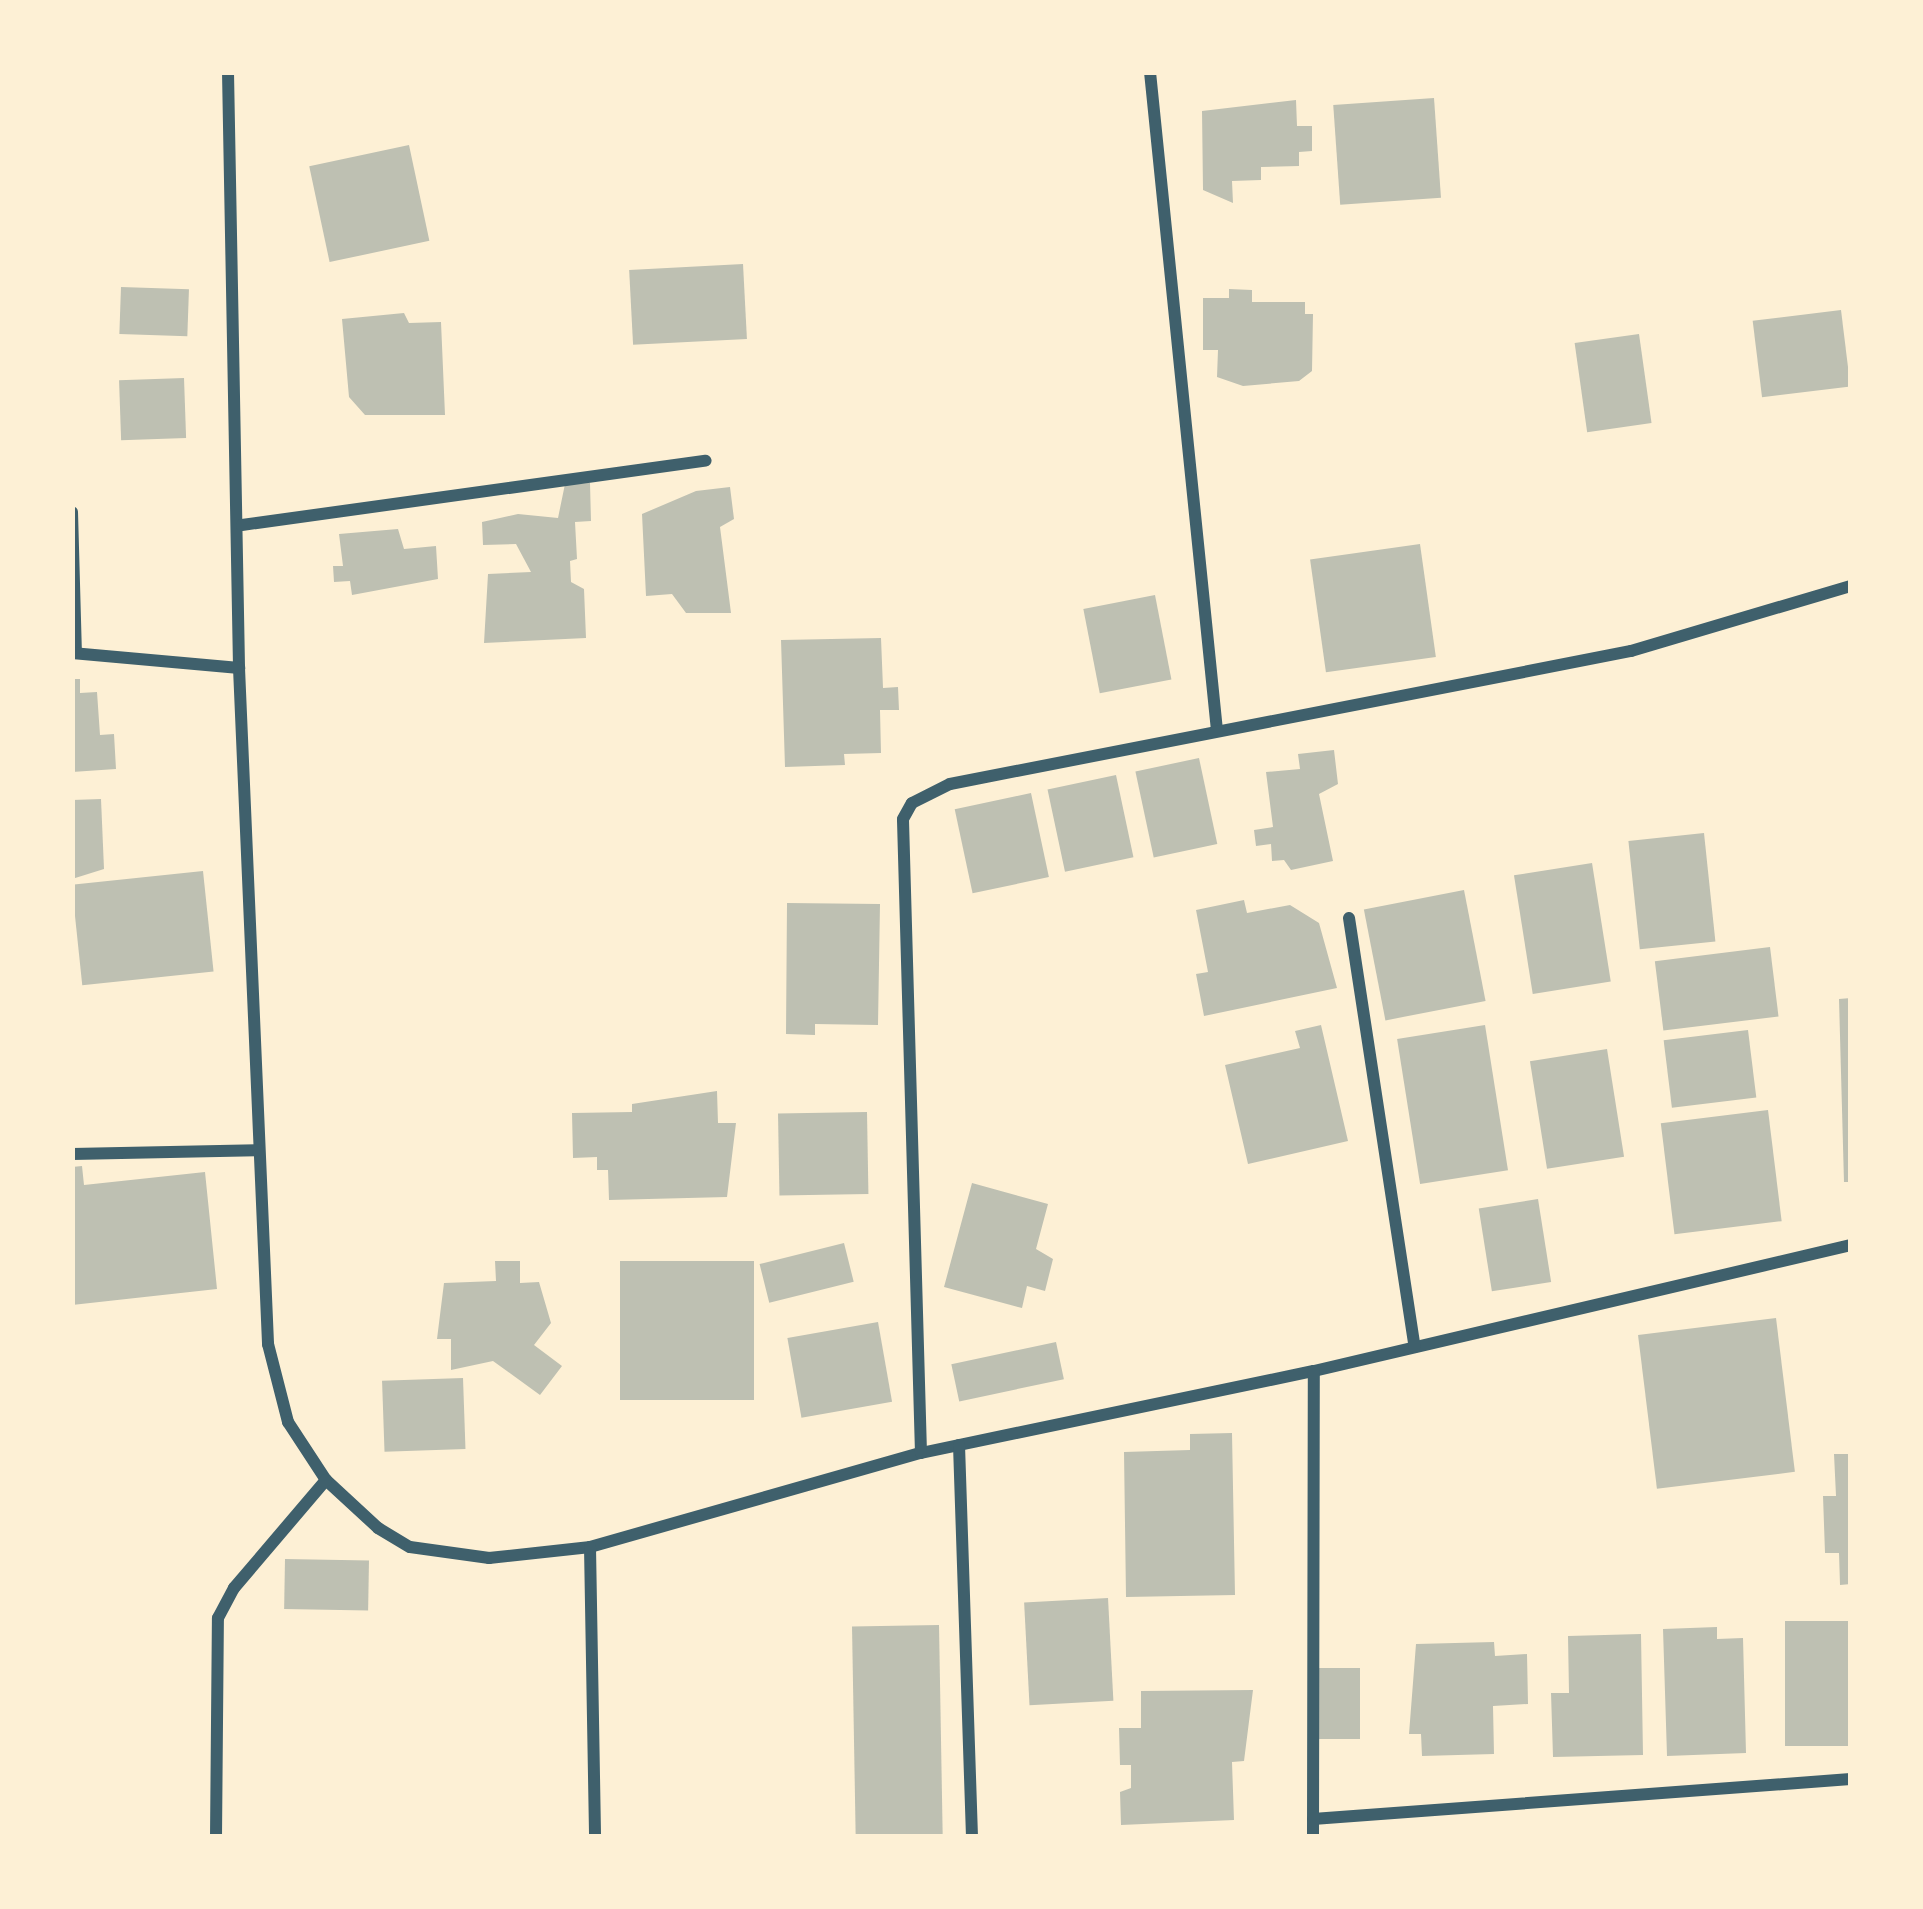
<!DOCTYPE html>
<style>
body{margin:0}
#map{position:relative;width:1923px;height:1909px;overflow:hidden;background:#fdf0d5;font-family:"Nunito Sans",sans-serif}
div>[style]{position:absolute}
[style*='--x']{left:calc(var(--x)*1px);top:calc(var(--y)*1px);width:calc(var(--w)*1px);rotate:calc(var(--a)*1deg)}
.building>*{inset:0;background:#bec0b2;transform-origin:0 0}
.minor>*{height:12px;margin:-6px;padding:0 6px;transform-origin:6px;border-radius:6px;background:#3f606c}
span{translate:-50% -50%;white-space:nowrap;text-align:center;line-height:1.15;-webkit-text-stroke:10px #fdf0d5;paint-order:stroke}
.frame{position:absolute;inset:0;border:75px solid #fdf0d5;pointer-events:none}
</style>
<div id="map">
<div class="building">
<div style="left:1434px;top:98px;width:100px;height:101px;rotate:86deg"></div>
<div style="clip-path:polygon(1296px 100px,1297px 126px,1312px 126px,1312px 151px,1299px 152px,1299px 166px,1261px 167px,1261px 180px,1232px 181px,1233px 203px,1203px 190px,1202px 111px)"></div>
<div style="left:409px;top:145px;width:98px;height:102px;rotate:78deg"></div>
<div style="left:743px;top:264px;width:75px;height:114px;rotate:87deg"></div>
<div style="left:121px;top:287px;width:68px;height:47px;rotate:2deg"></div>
<div style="clip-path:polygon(1229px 289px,1252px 290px,1252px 302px,1305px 302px,1305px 314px,1313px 314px,1312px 371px,1299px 381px,1243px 386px,1217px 377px,1218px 350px,1203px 350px,1203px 298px,1229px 298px)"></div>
<div style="left:1841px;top:310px;width:77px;height:89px;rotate:83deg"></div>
<div style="clip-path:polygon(404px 313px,409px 323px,441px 322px,445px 415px,365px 415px,349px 397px,342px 319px)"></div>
<div style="left:1639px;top:334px;width:90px;height:65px;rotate:82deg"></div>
<div style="left:184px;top:378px;width:60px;height:65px;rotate:88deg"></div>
<div style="clip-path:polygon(590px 483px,591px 521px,575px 522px,577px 559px,570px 561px,571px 582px,584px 589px,586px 638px,484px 643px,488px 574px,531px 572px,516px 544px,483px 545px,482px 522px,518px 514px,558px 518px,565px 484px)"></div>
<div style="clip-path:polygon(730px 487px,734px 519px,720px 527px,731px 613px,686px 613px,672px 594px,646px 596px,642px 514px,696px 491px)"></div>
<div style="clip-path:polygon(398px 529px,404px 549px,436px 546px,438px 579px,352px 595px,350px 581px,334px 582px,333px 566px,343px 566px,339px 534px)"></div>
<div style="left:1420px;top:544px;width:114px;height:111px;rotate:82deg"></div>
<div style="left:1155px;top:595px;width:86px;height:73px;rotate:79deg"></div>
<div style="clip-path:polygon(881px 638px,883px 688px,898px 687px,899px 710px,880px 710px,881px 753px,844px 754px,845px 765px,785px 767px,781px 640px)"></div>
<div style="clip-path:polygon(72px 679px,80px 679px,80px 693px,97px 692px,100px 735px,114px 734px,116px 769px,72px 772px)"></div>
<div style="clip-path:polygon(1334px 750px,1338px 784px,1319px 794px,1333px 861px,1291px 870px,1284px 860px,1272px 861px,1271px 844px,1256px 846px,1254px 830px,1273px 827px,1266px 772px,1300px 769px,1298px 754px)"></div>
<div style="left:1199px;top:758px;width:88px;height:65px;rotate:78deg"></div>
<div style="left:1116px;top:775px;width:84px;height:70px;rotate:78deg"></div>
<div style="left:1031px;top:793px;width:86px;height:78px;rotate:78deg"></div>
<div style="clip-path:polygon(101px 799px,104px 869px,72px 879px,72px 800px)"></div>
<div style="left:1704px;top:833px;width:109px;height:76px;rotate:84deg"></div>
<div style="left:1592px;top:863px;width:120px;height:79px;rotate:81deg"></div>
<div style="left:203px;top:871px;width:101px;height:132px;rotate:84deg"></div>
<div style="left:1464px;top:890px;width:113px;height:102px;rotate:79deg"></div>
<div style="clip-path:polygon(1244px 900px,1247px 913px,1290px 905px,1319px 923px,1337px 988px,1204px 1016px,1196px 974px,1208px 972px,1196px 910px)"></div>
<div style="clip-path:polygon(787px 903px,880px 904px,878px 1025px,815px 1024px,815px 1035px,786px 1034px)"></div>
<div style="left:1770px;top:947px;width:70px;height:116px;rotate:83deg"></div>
<div style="clip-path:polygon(1851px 998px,1851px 1182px,1844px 1182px,1839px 999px)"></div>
<div style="clip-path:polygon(1321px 1025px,1348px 1141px,1248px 1164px,1225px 1065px,1300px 1048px,1295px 1031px)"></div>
<div style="left:1485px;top:1025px;width:147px;height:89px;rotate:81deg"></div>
<div style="left:1748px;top:1030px;width:68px;height:85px;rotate:83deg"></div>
<div style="left:1607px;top:1049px;width:109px;height:78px;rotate:81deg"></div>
<div style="clip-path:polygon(717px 1091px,718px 1123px,736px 1123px,727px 1197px,609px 1200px,608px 1170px,597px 1170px,597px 1157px,573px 1158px,572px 1113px,632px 1112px,632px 1104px)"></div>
<div style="left:1768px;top:1110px;width:112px;height:108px;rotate:83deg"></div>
<div style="left:867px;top:1112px;width:82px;height:89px;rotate:89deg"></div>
<div style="clip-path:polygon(82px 1166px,84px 1185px,205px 1172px,217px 1289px,72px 1305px,72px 1167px)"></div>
<div style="clip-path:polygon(972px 1183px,1048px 1204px,1036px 1249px,1053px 1259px,1045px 1291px,1027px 1286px,1022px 1308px,944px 1287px)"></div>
<div style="left:1538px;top:1199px;width:84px;height:60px;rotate:81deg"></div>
<div style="left:844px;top:1243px;width:40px;height:87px;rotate:76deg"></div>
<div style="clip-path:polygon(495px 1261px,520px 1261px,520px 1283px,539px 1282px,551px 1323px,534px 1345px,562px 1366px,540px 1395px,493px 1361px,451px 1370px,451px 1339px,437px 1339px,444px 1283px,496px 1281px)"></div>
<div style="left:620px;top:1261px;width:134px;height:139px"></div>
<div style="left:1776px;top:1318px;width:155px;height:139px;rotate:83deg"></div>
<div style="left:878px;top:1322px;width:81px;height:92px;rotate:80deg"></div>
<div style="left:1056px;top:1342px;width:38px;height:107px;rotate:78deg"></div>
<div style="left:463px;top:1378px;width:71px;height:81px;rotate:88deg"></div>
<div style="clip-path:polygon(1232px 1433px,1235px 1595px,1126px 1597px,1124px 1452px,1190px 1450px,1190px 1434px)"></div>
<div style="clip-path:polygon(1834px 1454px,1851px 1454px,1851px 1584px,1840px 1585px,1839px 1553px,1825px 1553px,1823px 1496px,1836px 1496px)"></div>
<div style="left:285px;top:1559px;width:84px;height:50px;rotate:1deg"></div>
<div style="left:1108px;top:1598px;width:103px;height:84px;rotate:87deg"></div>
<div style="left:1851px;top:1621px;width:125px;height:66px;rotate:90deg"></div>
<div style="left:939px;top:1625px;width:212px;height:87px;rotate:89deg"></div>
<div style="clip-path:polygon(1717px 1627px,1717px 1639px,1743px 1638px,1746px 1753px,1667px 1756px,1663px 1629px)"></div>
<div style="clip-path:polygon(1641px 1634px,1643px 1755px,1553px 1757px,1551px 1693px,1569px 1693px,1568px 1636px)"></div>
<div style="clip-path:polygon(1494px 1642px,1495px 1656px,1527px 1654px,1528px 1704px,1493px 1706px,1494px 1754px,1422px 1756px,1421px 1734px,1409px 1734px,1416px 1644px)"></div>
<div style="left:1315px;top:1668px;width:45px;height:71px"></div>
<div style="clip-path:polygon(1253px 1690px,1244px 1761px,1232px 1762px,1234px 1820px,1121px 1825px,1120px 1792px,1131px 1788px,1131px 1765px,1120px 1765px,1119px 1728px,1141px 1728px,1141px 1691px)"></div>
</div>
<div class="minor">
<div style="--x:228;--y:72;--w:596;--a:88.94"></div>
<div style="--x:239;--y:668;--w:677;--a:87.54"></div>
<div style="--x:268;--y:1344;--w:81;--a:75.6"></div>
<div style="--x:288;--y:1422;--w:69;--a:56.8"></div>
<div style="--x:326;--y:1480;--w:71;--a:42.7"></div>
<div style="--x:378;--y:1528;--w:37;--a:31"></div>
<div style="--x:410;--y:1547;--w:80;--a:7.9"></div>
<div style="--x:489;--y:1558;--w:102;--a:-6.2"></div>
<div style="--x:590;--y:1547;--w:344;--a:-15.9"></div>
<div style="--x:921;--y:1453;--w:401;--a:-11.8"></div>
<div style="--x:1314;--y:1371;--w:552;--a:-13.2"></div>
<div style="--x:1150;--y:72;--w:662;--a:84.19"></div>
<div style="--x:72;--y:512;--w:140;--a:88.4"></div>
<div style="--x:242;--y:525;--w:468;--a:-7.9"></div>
<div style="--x:72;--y:653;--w:168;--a:5.1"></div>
<div style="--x:1349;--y:918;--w:434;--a:81.3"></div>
<div style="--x:72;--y:1154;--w:186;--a:-1.2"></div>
<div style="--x:959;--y:1445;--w:392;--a:88.1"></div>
<div style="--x:921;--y:1453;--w:634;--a:-91.63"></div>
<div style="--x:903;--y:819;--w:18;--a:-61"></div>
<div style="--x:912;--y:803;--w:42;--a:-26.6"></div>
<div style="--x:950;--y:784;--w:694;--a:-11.05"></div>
<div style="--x:1631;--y:651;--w:229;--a:-16.5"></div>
<div style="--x:590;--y:1547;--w:290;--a:89"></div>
<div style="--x:1313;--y:1819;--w:539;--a:-4.25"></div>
<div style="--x:216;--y:1837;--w:219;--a:-89.5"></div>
<div style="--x:218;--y:1618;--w:34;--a:-62"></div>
<div style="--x:234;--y:1588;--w:142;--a:-49.6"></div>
<div style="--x:1313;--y:1837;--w:466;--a:-89.9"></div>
</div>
<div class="frame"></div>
</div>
